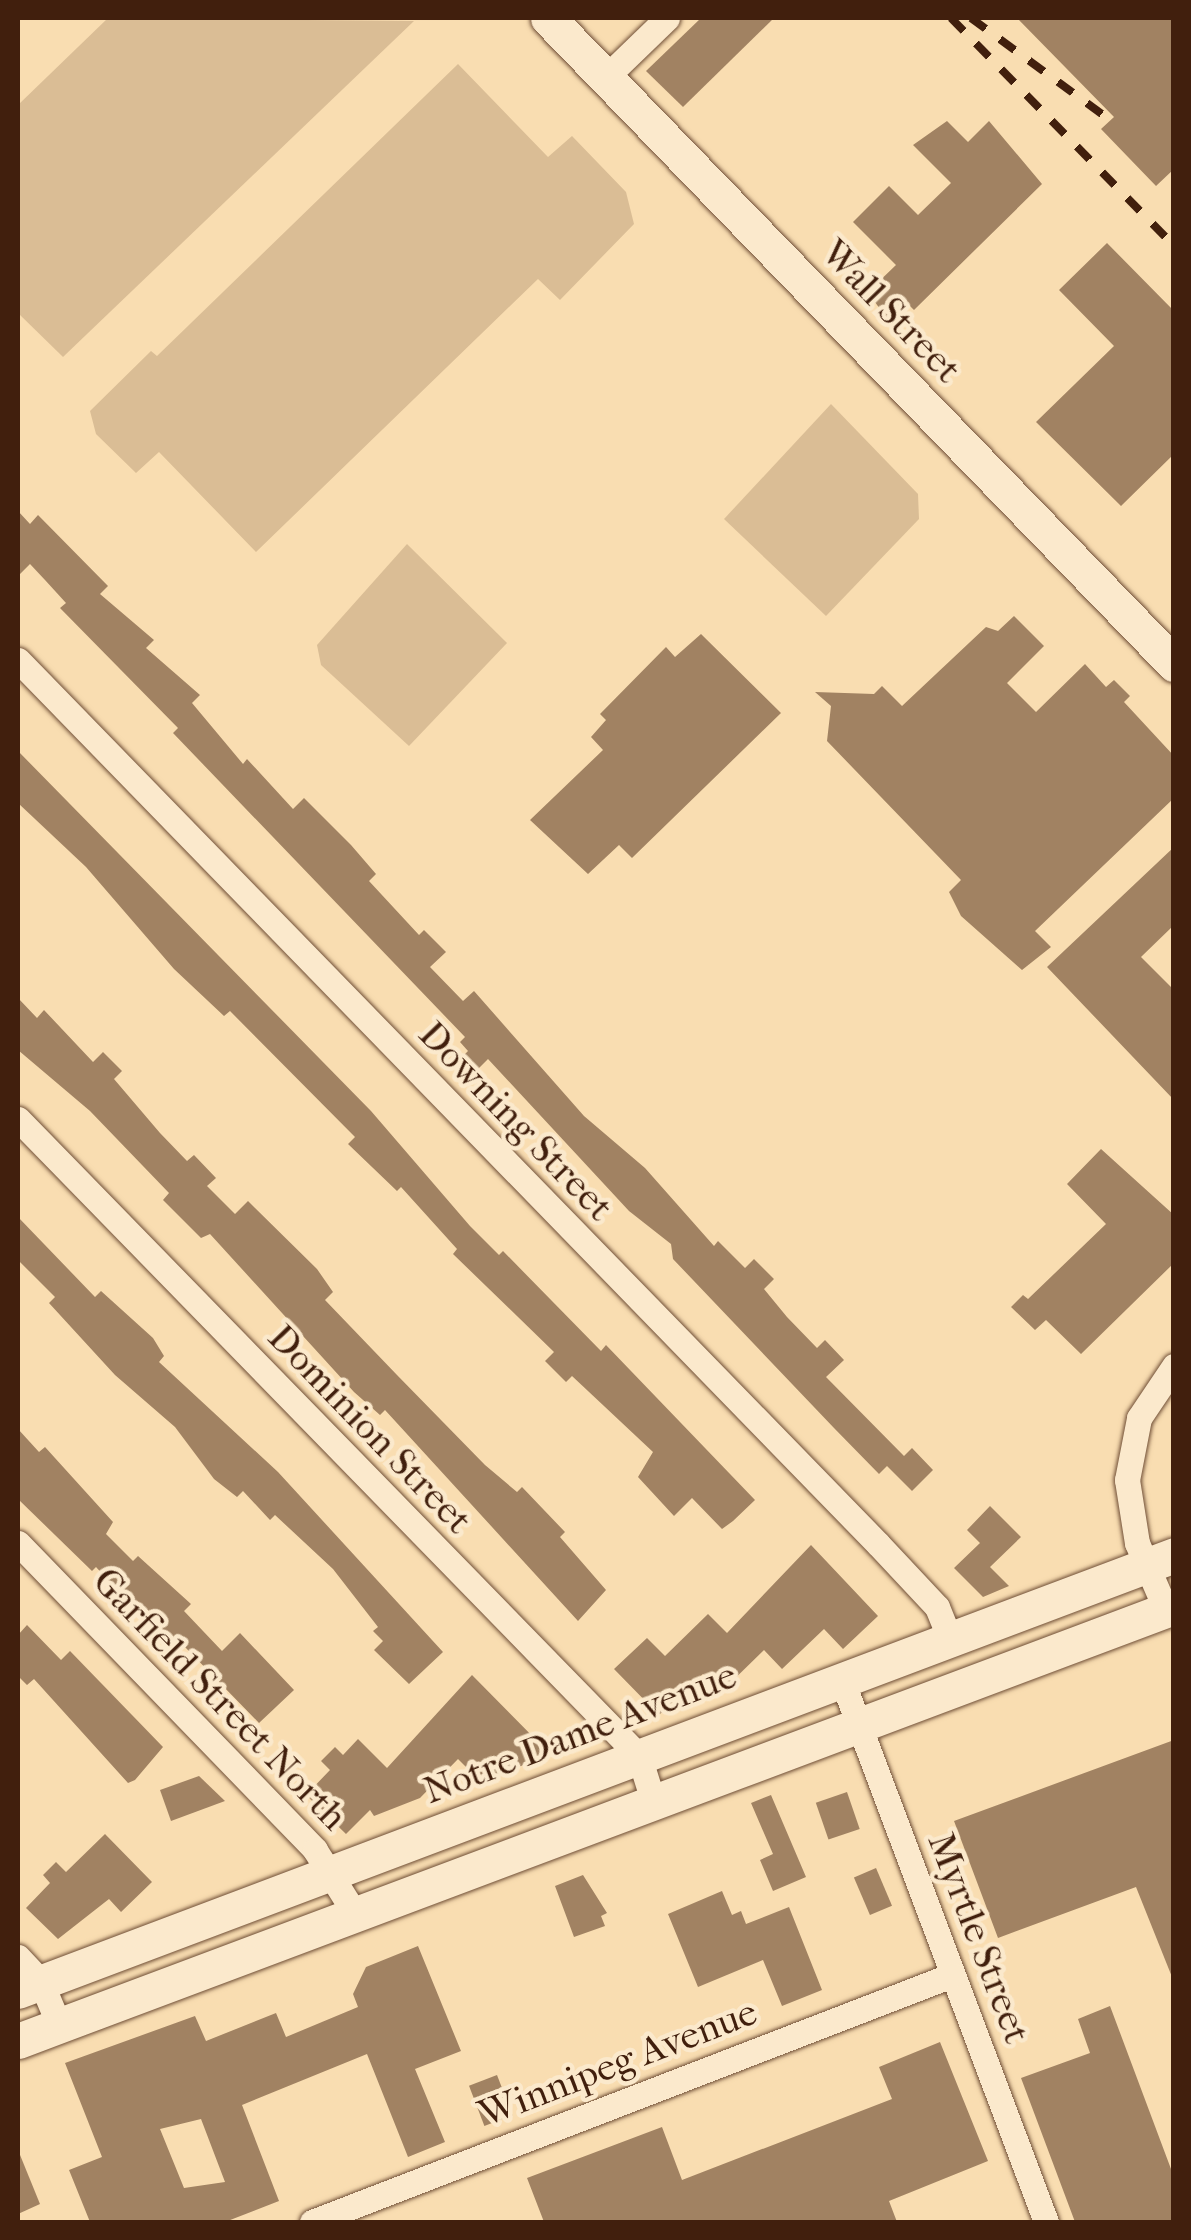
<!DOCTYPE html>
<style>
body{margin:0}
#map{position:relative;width:1191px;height:2240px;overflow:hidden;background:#f9ddb1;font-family:"IM FELL French Canon",serif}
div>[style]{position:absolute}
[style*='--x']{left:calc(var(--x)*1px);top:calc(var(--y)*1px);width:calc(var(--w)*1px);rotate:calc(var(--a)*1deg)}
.green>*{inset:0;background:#dabd95}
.building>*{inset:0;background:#a18262;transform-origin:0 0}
.roads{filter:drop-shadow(0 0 2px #6f4e36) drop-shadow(0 0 2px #6f4e36)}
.minor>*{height:25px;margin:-12.5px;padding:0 12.5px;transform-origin:12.5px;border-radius:12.5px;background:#fbe9cc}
.secondary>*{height:35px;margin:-17.5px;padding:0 17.5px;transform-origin:17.5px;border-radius:17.5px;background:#fbe9cc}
.rail>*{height:8px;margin-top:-4px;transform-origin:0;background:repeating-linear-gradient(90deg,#411f0d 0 18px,transparent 0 36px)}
span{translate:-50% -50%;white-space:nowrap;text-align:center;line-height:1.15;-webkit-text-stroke:9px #fbe9cc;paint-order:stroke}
.street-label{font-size:38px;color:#411f0d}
.frame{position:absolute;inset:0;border:20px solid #411f0d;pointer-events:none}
</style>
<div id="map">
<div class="green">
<div style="clip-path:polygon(108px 18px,414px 21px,63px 357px,18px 313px,18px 105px)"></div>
<div style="clip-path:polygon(458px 64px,548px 157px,572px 136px,626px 192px,634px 224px,560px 300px,538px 279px,256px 552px,159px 452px,136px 473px,96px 434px,90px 411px,151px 351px,157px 356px)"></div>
<div style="clip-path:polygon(831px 404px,918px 494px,919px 519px,826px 616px,724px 519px)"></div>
<div style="clip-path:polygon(407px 544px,507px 643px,409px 746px,321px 665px,317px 645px)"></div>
</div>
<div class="building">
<div style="clip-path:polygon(701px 18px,774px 18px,683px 107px,646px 71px)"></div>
<div style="clip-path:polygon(1017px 18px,1174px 18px,1174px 169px,1156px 186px,1101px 129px,1114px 117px)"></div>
<div style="clip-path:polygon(947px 121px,968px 142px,989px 121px,1042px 184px,914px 310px,908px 304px,889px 322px,868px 292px,896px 265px,853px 222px,889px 186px,918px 215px,951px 183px,913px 145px)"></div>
<div style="clip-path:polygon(1107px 243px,1174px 311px,1174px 454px,1121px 506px,1036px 422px,1114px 346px,1059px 290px)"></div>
<div style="clip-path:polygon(18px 511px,30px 524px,38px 515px,108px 586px,100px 594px,154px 640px,146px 648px,200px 695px,192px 703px,243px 764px,247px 759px,293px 809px,304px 798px,351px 845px,376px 874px,369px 881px,419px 935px,424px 930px,446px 952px,430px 967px,463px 1001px,474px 991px,584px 1116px,645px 1168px,714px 1246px,718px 1241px,745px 1268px,754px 1259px,774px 1279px,764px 1289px,787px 1317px,817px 1348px,825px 1340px,844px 1360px,826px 1377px,904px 1456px,912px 1448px,933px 1470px,912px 1491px,887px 1466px,879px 1474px,834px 1428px,673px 1259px,671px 1244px,629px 1211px,488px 1059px,476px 1071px,462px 1057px,468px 1051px,460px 1042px,465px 1037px,173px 733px,178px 728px,60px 608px,66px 603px,45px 580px,30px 564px,18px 576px)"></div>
<div style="clip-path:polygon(1014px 616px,1044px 646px,1007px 683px,1036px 712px,1085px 664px,1106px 687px,1114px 680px,1130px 696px,1124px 702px,1174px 756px,1174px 798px,1035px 931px,1051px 947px,1022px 970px,961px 916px,949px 892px,961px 880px,827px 741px,831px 706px,815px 692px,874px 694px,882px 686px,902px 706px,986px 627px,998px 631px)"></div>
<div style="clip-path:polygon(701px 634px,781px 713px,632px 858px,619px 845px,588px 874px,530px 820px,603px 750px,591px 737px,606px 720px,600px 714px,666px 647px,675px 657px)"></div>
<div style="clip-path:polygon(18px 751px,371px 1111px,470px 1226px,499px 1255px,503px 1251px,601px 1351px,606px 1345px,755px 1500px,733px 1521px,722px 1529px,692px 1498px,674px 1516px,638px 1477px,653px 1452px,572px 1376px,566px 1382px,545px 1361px,554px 1352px,453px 1254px,457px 1249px,401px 1187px,397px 1191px,348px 1144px,355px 1137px,230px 1011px,224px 1016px,174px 969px,86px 867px,18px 803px)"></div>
<div style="clip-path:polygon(1174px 847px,1174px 925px,1141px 957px,1174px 990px,1174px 1100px,1047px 967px)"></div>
<div style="clip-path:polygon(18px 998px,37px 1018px,44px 1010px,93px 1062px,103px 1052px,122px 1071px,114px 1079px,160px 1133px,187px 1161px,194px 1155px,216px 1178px,207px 1186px,235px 1214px,248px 1201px,317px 1269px,333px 1292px,325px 1300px,397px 1375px,485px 1465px,517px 1492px,522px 1487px,565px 1532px,560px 1537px,606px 1590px,578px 1621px,385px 1410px,380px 1415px,354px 1392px,210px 1234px,201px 1238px,163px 1200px,169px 1193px,90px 1111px,18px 1050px)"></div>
<div style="clip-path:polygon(1101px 1149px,1174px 1215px,1174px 1263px,1081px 1354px,1046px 1320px,1035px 1330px,1011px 1307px,1023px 1295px,1028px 1299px,1106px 1224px,1067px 1184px)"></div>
<div style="clip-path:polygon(18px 1217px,95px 1297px,101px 1291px,153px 1338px,164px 1356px,159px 1362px,278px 1472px,443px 1652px,409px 1684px,374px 1650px,383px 1641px,373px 1631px,378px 1627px,333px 1569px,275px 1515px,270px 1520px,243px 1491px,237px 1497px,214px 1479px,175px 1427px,115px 1375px,49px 1303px,55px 1297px,18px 1260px)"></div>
<div style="clip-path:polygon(18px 1429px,39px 1452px,45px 1447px,113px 1522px,106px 1534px,133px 1561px,138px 1556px,191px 1604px,184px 1611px,222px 1651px,240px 1633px,294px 1690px,259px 1723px,185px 1647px,175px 1656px,156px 1636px,153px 1640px,137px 1623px,143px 1618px,96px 1567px,92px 1571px,18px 1499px)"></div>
<div style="clip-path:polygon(990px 1506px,1021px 1537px,990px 1567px,1009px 1586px,983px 1597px,954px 1568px,980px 1543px,967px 1530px)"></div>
<div style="clip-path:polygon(811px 1545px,878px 1616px,843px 1649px,824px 1629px,782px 1669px,764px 1650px,721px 1692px,703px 1674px,659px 1715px,614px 1669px,647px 1638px,665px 1656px,708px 1614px,727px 1633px)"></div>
<div style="clip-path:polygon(27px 1625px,61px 1660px,70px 1651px,163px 1747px,135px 1780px,128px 1783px,34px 1679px,27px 1685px,18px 1676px,18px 1635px)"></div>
<div style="clip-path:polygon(472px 1675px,551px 1755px,480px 1781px,458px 1759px,420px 1798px,374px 1816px,370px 1810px,346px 1834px,306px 1795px,330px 1770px,321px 1761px,335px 1747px,343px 1755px,358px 1739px,387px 1768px)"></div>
<div style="clip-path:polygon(1174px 1740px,1174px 1982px,1136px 1887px,998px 1938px,954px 1821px)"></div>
<div style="clip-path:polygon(199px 1776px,225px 1801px,171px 1821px,160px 1790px)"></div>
<div style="left:847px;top:1792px;width:39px;height:33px;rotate:71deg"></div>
<div style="clip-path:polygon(771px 1795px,806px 1877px,773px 1891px,760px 1860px,773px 1854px,751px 1803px)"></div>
<div style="clip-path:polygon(105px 1834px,152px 1882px,121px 1912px,109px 1899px,58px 1939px,26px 1908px,50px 1883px,43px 1875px,56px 1862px,66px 1872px)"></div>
<div style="left:876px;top:1868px;width:41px;height:24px;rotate:67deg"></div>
<div style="clip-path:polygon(583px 1875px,607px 1913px,601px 1916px,605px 1926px,574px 1937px,555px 1886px)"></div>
<div style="clip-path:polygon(722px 1891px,732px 1915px,741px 1911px,746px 1924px,789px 1907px,822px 1990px,782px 2006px,763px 1960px,698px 1987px,668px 1914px)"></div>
<div style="clip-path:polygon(evenodd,418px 1946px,461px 2051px,415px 2069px,445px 2142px,408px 2157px,367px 2054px,242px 2105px,279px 2201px,225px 2222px,90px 2222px,69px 2170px,102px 2157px,65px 2063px,195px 2016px,206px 2041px,276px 2013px,286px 2037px,358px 2007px,353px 1994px,366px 1967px,418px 1946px,201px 2119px,225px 2182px,184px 2188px,160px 2129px,201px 2119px)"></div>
<div style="clip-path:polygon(1110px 2006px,1174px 2177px,1174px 2222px,1075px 2222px,1021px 2078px,1090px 2053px,1078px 2019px)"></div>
<div style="clip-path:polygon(940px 2042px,988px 2161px,889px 2201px,897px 2222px,544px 2222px,527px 2178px,662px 2127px,682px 2180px,892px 2099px,879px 2067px)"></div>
<div style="left:497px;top:2075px;width:43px;height:30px;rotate:69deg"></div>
<div style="clip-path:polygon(18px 2150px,40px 2204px,18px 2214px)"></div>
</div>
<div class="roads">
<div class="minor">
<div style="--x:606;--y:77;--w:85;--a:-44"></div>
<div style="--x:18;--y:660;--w:1233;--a:45.79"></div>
<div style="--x:878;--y:1544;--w:86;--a:46.9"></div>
<div style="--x:937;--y:1607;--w:35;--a:68"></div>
<div style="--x:18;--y:1119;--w:890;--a:45.73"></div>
<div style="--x:639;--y:1756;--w:47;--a:72.7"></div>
<div style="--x:18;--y:1543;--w:427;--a:45.9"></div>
<div style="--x:315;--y:1850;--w:79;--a:57.9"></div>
<div style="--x:1166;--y:1610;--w:73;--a:-113.4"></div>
<div style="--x:1137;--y:1543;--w:64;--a:-99"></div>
<div style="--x:1127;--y:1480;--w:63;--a:-79"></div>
<div style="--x:1139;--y:1418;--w:63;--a:-56.1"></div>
<div style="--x:842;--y:1680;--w:579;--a:69.37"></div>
<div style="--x:18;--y:1957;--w:34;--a:47"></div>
<div style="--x:41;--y:1982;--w:47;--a:67.3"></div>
<div style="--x:312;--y:2222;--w:686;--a:-21.1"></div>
</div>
<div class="secondary">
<div style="--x:548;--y:18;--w:900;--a:45.9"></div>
<div style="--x:18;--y:1991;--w:1235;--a:-20.66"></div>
<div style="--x:18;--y:2041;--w:1235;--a:-20.58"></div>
</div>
</div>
<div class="rail">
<div style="--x:951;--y:18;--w:319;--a:45.6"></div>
<div style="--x:971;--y:18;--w:172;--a:36.3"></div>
</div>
<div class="street-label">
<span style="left:891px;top:311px;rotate:46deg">Wall Street</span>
<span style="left:516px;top:1121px;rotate:46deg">Downing Street</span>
<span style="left:370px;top:1429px;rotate:46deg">Dominion Street</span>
<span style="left:220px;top:1699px;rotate:46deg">Garfield Street North</span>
<span style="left:580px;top:1733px;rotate:-21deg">Notre Dame Avenue</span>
<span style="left:979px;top:1938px;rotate:69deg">Myrtle Street</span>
<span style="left:618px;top:2063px;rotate:-21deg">Winnipeg Avenue</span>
</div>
<div class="frame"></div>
</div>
